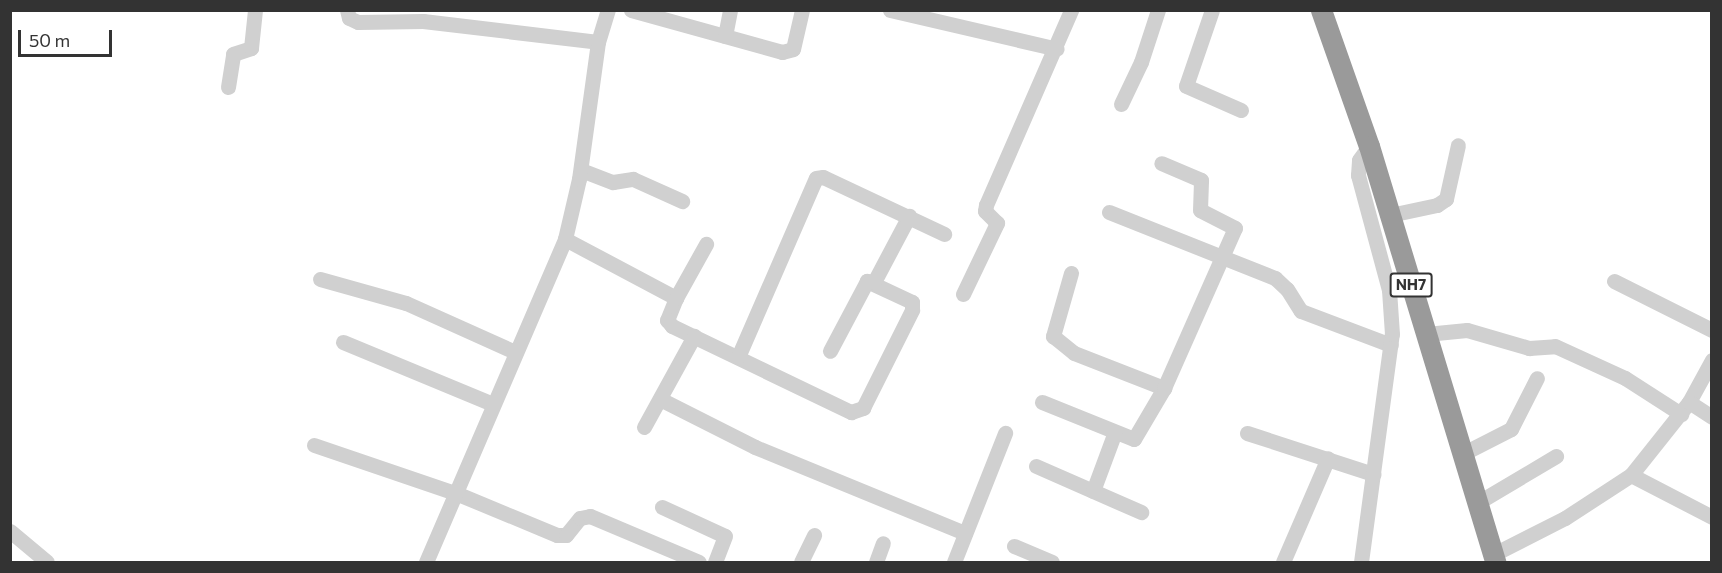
<!DOCTYPE html>
<style>
body{margin:0}
#map{position:relative;width:1722px;height:573px;overflow:hidden;background:#fff;font-family:Commissioner,sans-serif}
div>[style]{position:absolute}
[style*='--x']{left:calc(var(--x)*1px);top:calc(var(--y)*1px);width:calc(var(--w)*1px);rotate:calc(var(--a)*1deg)}
.minor>*{height:15px;margin:-7.5px;padding:0 7.5px;transform-origin:7.5px;border-radius:7.5px;background:#d0d0d0}
.highway>*{height:21px;margin:-10.5px;padding:0 10.5px;transform-origin:10.5px;border-radius:10.5px;background:#9a9a9a}
span{translate:-50% -50%;white-space:nowrap;text-align:center;line-height:1.15;-webkit-text-stroke:6px #fff;paint-order:stroke}
.shield-label span{padding:2px 4px;background:#fff;border:2px solid;border-radius:4px;-webkit-text-stroke-width:0}
.shield-label{font-size:15px;color:#333;font-weight:700}
.frame{position:absolute;inset:0;border:12px solid #333;pointer-events:none}
.scale{position:absolute;left:18px;top:30px;width:94px;height:27px;box-sizing:border-box;border:3px solid #333;border-top:0;padding-left:8px;font-size:18px;line-height:21px;white-space:nowrap;color:#333;-webkit-text-stroke:4px #fff;paint-order:stroke}
</style>
<div id="map">
<div class="minor">
<div style="--x:347;--y:10;--w:8;--a:76"></div>
<div style="--x:349;--y:18;--w:10;--a:24"></div>
<div style="--x:358;--y:22;--w:65;--a:-0.9"></div>
<div style="--x:423;--y:21;--w:176;--a:6.8"></div>
<div style="--x:631;--y:10;--w:157;--a:15.5"></div>
<div style="--x:782;--y:52;--w:11;--a:-15"></div>
<div style="--x:793;--y:49;--w:40;--a:-77"></div>
<div style="--x:890;--y:10;--w:171;--a:13.1"></div>
<div style="--x:1212;--y:10;--w:80;--a:108.9"></div>
<div style="--x:1186;--y:86;--w:60;--a:23.6"></div>
<div style="--x:725;--y:36;--w:26;--a:-79"></div>
<div style="--x:228;--y:87;--w:33;--a:-81"></div>
<div style="--x:233;--y:54;--w:19;--a:-18"></div>
<div style="--x:251;--y:48;--w:38;--a:-84"></div>
<div style="--x:1121;--y:104;--w:47;--a:-64.5"></div>
<div style="--x:1141;--y:62;--w:55;--a:-71.9"></div>
<div style="--x:581;--y:170;--w:34;--a:21"></div>
<div style="--x:613;--y:182;--w:20;--a:-9"></div>
<div style="--x:633;--y:179;--w:54;--a:24.2"></div>
<div style="--x:1109;--y:212;--w:179;--a:21.7"></div>
<div style="--x:1275;--y:278;--w:16;--a:43"></div>
<div style="--x:1287;--y:289;--w:26;--a:58"></div>
<div style="--x:1301;--y:311;--w:96;--a:20.7"></div>
<div style="--x:1390;--y:215;--w:48;--a:-12"></div>
<div style="--x:1437;--y:205;--w:11;--a:-34"></div>
<div style="--x:1446;--y:199;--w:55;--a:-77.5"></div>
<div style="--x:565;--y:239;--w:126;--a:28"></div>
<div style="--x:676;--y:298;--w:24;--a:112"></div>
<div style="--x:667;--y:320;--w:8;--a:50"></div>
<div style="--x:672;--y:326;--w:199;--a:25.7"></div>
<div style="--x:851;--y:412;--w:13;--a:-18"></div>
<div style="--x:863;--y:408;--w:110;--a:-63.4"></div>
<div style="--x:912;--y:310;--w:8;--a:-90"></div>
<div style="--x:912;--y:302;--w:50;--a:-155"></div>
<div style="--x:867;--y:281;--w:79;--a:117.9"></div>
<div style="--x:1071;--y:273;--w:66;--a:105.9"></div>
<div style="--x:1053;--y:336;--w:27;--a:39"></div>
<div style="--x:1074;--y:353;--w:97;--a:21.3"></div>
<div style="--x:320;--y:279;--w:89;--a:15.6"></div>
<div style="--x:406;--y:303;--w:120;--a:24.2"></div>
<div style="--x:1614;--y:281;--w:110;--a:26.6"></div>
<div style="--x:874;--y:282;--w:75;--a:-62.1"></div>
<div style="--x:963;--y:294;--w:79;--a:-64.4"></div>
<div style="--x:997;--y:223;--w:17;--a:-135"></div>
<div style="--x:985;--y:211;--w:6;--a:-81"></div>
<div style="--x:986;--y:205;--w:213;--a:-66.4"></div>
<div style="--x:676;--y:298;--w:62;--a:-60.9"></div>
<div style="--x:1426;--y:334;--w:41;--a:-5.6"></div>
<div style="--x:1467;--y:330;--w:65;--a:16.2"></div>
<div style="--x:1529;--y:348;--w:26;--a:-4"></div>
<div style="--x:1555;--y:346;--w:77;--a:24.6"></div>
<div style="--x:1625;--y:378;--w:67;--a:32.7"></div>
<div style="--x:343;--y:342;--w:162;--a:22.5"></div>
<div style="--x:738;--y:357;--w:195;--a:-66.5"></div>
<div style="--x:816;--y:178;--w:7;--a:-8"></div>
<div style="--x:823;--y:177;--w:134;--a:25.2"></div>
<div style="--x:660;--y:399;--w:106;--a:26.8"></div>
<div style="--x:755;--y:447;--w:227;--a:22.3"></div>
<div style="--x:1042;--y:402;--w:99;--a:21.9"></div>
<div style="--x:1134;--y:439;--w:59;--a:-59.5"></div>
<div style="--x:1164;--y:388;--w:175;--a:-66.1"></div>
<div style="--x:1235;--y:228;--w:39;--a:-153"></div>
<div style="--x:1200;--y:210;--w:30;--a:-88"></div>
<div style="--x:1201;--y:180;--w:43;--a:-157"></div>
<div style="--x:1689;--y:402;--w:48;--a:-61.3"></div>
<div style="--x:644;--y:427;--w:104;--a:-61.2"></div>
<div style="--x:1247;--y:433;--w:133;--a:18"></div>
<div style="--x:314;--y:445;--w:152;--a:18.8"></div>
<div style="--x:458;--y:494;--w:107;--a:22.5"></div>
<div style="--x:557;--y:535;--w:9;--a:0"></div>
<div style="--x:566;--y:535;--w:22;--a:-51"></div>
<div style="--x:580;--y:518;--w:10;--a:-11"></div>
<div style="--x:590;--y:516;--w:118;--a:22.9"></div>
<div style="--x:1462;--y:454;--w:55;--a:-27"></div>
<div style="--x:1511;--y:429;--w:57;--a:-63"></div>
<div style="--x:1036;--y:466;--w:115;--a:23.7"></div>
<div style="--x:1631;--y:475;--w:91;--a:27.4"></div>
<div style="--x:1093;--y:491;--w:63;--a:-69.6"></div>
<div style="--x:1477;--y:503;--w:92;--a:-30.7"></div>
<div style="--x:662;--y:507;--w:69;--a:24.7"></div>
<div style="--x:725;--y:536;--w:28;--a:111"></div>
<div style="--x:10;--y:531;--w:48;--a:40"></div>
<div style="--x:1014;--y:546;--w:41;--a:22.8"></div>
<div style="--x:1492;--y:555;--w:82;--a:-26.9"></div>
<div style="--x:1565;--y:518;--w:79;--a:-33.1"></div>
<div style="--x:1631;--y:475;--w:93;--a:-51.5"></div>
<div style="--x:1689;--y:402;--w:27;--a:33"></div>
<div style="--x:426;--y:562;--w:352;--a:-66.7"></div>
<div style="--x:565;--y:239;--w:62;--a:-76.9"></div>
<div style="--x:579;--y:179;--w:138;--a:-82.1"></div>
<div style="--x:598;--y:42;--w:34;--a:-73"></div>
<div style="--x:801;--y:562;--w:30;--a:-64"></div>
<div style="--x:876;--y:562;--w:20;--a:-70"></div>
<div style="--x:954;--y:562;--w:139;--a:-68.4"></div>
<div style="--x:1283;--y:562;--w:113;--a:-66.6"></div>
<div style="--x:1361;--y:562;--w:230;--a:-82.3"></div>
<div style="--x:1392;--y:334;--w:44;--a:-93.9"></div>
<div style="--x:1389;--y:290;--w:119;--a:-105.1"></div>
<div style="--x:1358;--y:175;--w:15;--a:-86"></div>
<div style="--x:1359;--y:160;--w:17;--a:-54"></div>
</div>
<div class="highway">
<div style="--x:1321;--y:10;--w:144;--a:70.6"></div>
<div style="--x:1369;--y:146;--w:435;--a:73.1"></div>
</div>
<div class="shield-label">
<span style="left:1411px;top:285px">NH7</span>
</div>
<div class="frame"></div>
<div class="scale">50 m</div>
</div>
